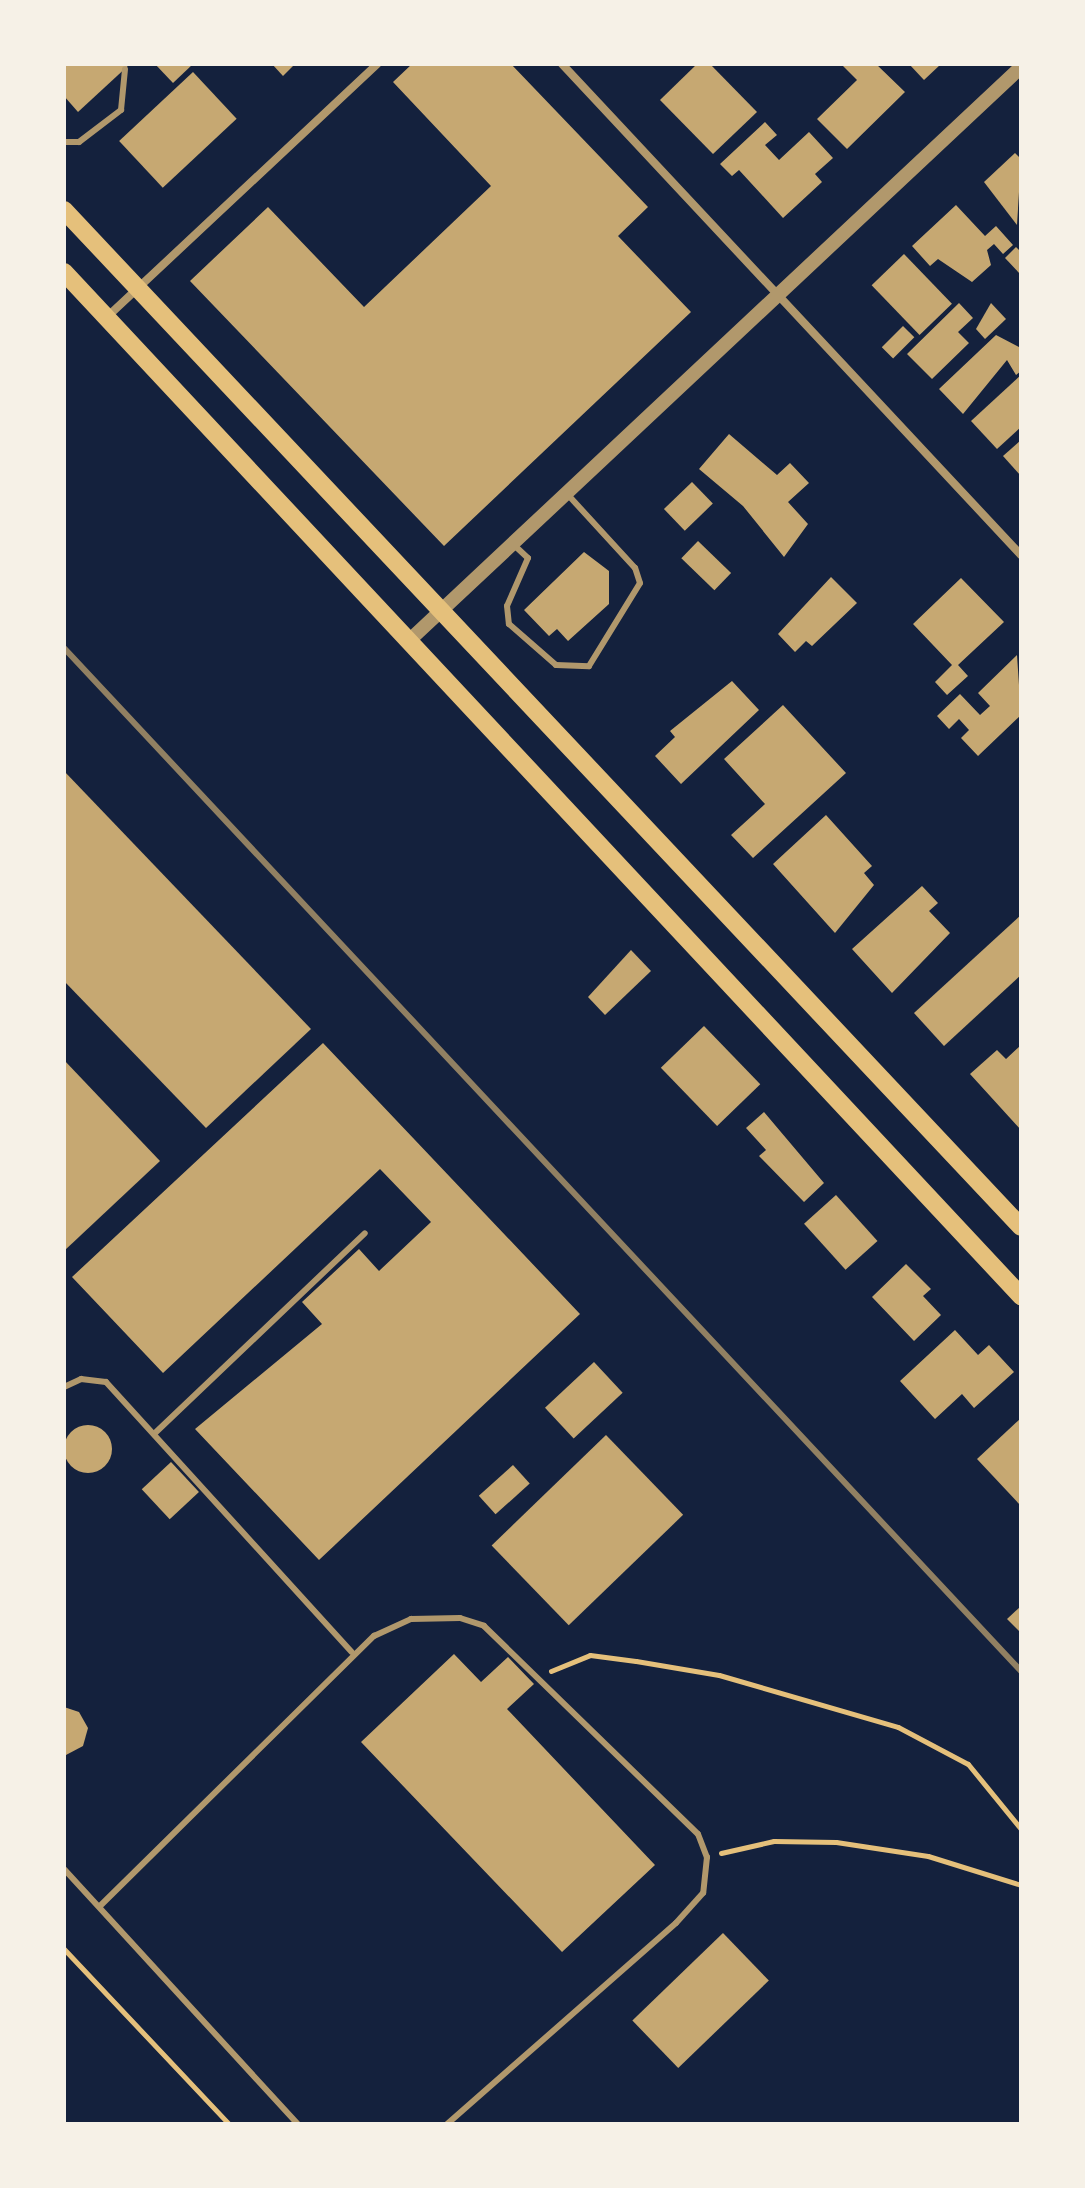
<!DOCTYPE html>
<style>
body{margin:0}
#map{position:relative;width:1085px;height:2188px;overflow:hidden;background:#14213d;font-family:"Sofia Sans Condensed",sans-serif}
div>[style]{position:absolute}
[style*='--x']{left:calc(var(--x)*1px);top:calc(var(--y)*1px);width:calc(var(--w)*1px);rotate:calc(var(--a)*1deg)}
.building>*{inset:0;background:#c6a872;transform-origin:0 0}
.round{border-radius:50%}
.path>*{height:5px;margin:-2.5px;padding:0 2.5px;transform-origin:2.5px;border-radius:2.5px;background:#e5c07b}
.service>*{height:6px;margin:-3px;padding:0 3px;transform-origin:3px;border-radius:3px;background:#b1986c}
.minor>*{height:8px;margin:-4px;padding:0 4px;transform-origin:4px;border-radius:4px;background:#b1986c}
.tertiary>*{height:14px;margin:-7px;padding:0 7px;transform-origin:7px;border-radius:7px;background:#b1986c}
.primary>*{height:18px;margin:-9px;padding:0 9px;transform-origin:9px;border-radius:9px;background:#e5c07b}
.rail>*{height:6px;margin:-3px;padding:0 3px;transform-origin:3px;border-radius:3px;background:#918062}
span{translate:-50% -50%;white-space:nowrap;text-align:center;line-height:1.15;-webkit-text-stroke:8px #f6f1e7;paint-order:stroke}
.frame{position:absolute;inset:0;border:66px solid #f6f1e7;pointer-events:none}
</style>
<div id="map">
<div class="building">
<div style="clip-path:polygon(64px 64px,130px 64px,78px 112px,64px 96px)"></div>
<div style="clip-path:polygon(155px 64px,193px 64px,173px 83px)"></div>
<div style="clip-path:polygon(272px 64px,295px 64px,283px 76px)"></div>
<div style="clip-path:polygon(412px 64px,511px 64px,648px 207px,618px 236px,691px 312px,444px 546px,190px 281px,268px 207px,364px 307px,491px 186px,393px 82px)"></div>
<div style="clip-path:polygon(697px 64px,710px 64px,757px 112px,713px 154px,660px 100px)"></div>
<div style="clip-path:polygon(841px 64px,876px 64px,905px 92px,847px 149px,817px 119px,857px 80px)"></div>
<div style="clip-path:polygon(909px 64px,941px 64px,924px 80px)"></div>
<div style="left:193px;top:72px;width:64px;height:101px;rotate:47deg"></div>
<div style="clip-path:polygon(765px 122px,777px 135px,765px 145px,779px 160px,809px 132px,833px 158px,815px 174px,822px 182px,783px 218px,739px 170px,732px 176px,720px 164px)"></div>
<div style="clip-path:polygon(1015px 153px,1021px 159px,1017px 225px,984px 182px)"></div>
<div style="clip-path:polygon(956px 205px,985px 236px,996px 226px,1013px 245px,1003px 254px,994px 244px,987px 250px,991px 265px,972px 282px,938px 259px,930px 266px,912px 246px)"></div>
<div style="clip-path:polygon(1016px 247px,1021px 252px,1021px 275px,1005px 258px)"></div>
<div style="left:904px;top:254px;width:69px;height:45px;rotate:46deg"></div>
<div style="clip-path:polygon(959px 303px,973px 318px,958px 332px,969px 343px,932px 379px,907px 354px)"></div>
<div style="clip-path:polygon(991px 303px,1006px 319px,985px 339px,976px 329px)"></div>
<div style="left:903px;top:326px;width:16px;height:30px;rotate:45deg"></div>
<div style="clip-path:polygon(996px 335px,1021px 348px,1021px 371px,1016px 375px,1007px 360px,963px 414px,939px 389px)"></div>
<div style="clip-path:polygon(1021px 375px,1021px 427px,997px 449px,971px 421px)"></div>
<div style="clip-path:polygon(729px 434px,777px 475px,790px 463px,809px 483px,788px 502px,808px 524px,784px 557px,743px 506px,699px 469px)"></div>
<div style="clip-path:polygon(1021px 440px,1021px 476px,1003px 456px)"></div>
<div style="left:692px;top:482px;width:30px;height:39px;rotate:46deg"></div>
<div style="left:698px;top:541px;width:46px;height:24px;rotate:44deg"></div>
<div style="clip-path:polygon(584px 552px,609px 571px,609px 604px,568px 641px,557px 629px,549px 636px,524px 610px)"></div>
<div style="clip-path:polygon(831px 577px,857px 603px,812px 646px,806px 641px,795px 652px,778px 634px)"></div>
<div style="clip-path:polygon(961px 578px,1004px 622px,958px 665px,968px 676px,947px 695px,935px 682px,952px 665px,913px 624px)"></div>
<div style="clip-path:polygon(1017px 655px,1021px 715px,978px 756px,961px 738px,969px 730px,959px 719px,949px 729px,937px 716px,960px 694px,980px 715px,990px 706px,978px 693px)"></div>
<div style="clip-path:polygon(732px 681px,759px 710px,681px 784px,655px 756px,675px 737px,670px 731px)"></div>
<div style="clip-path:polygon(783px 705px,846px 773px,753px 858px,731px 835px,765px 804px,724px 759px)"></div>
<div style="clip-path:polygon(64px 771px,311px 1029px,206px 1128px,64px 981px)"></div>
<div style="clip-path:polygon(826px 815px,872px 866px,864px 873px,874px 885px,835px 933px,773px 864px)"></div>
<div style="clip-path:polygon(922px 886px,938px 903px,929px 911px,950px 933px,892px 993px,852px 949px)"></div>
<div style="clip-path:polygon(1021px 915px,1021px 975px,944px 1046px,914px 1013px)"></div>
<div style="clip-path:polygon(631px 950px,651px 971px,605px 1015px,588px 997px)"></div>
<div style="left:704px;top:1026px;width:81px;height:60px;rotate:46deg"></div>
<div style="clip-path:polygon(323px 1043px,580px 1314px,319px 1560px,195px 1429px,322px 1324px,302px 1302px,359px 1249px,379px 1271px,431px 1222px,380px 1169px,163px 1373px,72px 1277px)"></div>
<div style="clip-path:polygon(1021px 1045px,1021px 1130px,970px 1074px,997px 1050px,1006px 1059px)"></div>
<div style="clip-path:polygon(64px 1060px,160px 1161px,64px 1251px)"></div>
<div style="clip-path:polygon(764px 1112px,824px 1183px,804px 1202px,759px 1156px,766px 1150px,746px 1128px)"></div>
<div style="left:836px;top:1195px;width:62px;height:43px;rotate:48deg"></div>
<div style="clip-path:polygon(906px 1264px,931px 1289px,923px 1296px,941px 1315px,914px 1341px,872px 1297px)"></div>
<div style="clip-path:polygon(955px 1330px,978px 1355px,989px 1345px,1014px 1372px,974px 1408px,962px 1394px,935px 1419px,900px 1381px)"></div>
<div style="left:594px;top:1362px;width:42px;height:67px;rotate:47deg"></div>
<div style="clip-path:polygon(1021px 1418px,1021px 1506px,977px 1459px)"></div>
<div class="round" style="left:64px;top:1425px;width:48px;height:48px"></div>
<div style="left:606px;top:1435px;width:111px;height:159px;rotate:46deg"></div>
<div style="left:171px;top:1462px;width:41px;height:40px;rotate:47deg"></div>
<div style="left:513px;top:1465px;width:25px;height:46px;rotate:48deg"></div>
<div style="clip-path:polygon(1021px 1606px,1021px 1633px,1007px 1619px)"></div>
<div style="clip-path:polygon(454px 1654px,481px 1682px,508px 1657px,534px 1684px,507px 1709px,655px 1865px,562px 1952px,361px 1742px)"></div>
<div style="clip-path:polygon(64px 1707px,79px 1712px,88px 1728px,83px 1746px,66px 1755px)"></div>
<div style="left:723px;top:1933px;width:66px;height:126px;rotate:46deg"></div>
</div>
<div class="path">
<div style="--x:551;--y:1671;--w:42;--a:-22.3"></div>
<div style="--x:590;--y:1655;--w:46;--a:7.4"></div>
<div style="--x:636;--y:1661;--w:84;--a:9.6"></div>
<div style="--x:719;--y:1675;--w:186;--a:16.2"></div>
<div style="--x:898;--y:1727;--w:79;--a:27.9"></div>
<div style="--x:968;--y:1764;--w:84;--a:50.8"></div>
<div style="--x:721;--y:1853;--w:54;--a:-12.8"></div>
<div style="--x:774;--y:1841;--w:62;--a:0.9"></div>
<div style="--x:836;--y:1842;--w:93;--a:8.7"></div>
<div style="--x:928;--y:1856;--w:97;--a:17.3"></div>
<div style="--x:64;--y:1949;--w:241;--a:46.7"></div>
</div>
<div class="service">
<div style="--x:64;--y:142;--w:15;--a:0"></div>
<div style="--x:79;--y:142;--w:53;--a:-37.3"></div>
<div style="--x:121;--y:110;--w:41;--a:-84.4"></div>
<div style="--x:514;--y:545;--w:19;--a:43"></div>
<div style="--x:528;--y:558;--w:52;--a:113.6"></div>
<div style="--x:507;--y:606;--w:18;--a:84"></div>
<div style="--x:509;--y:624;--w:62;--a:41.1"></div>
<div style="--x:556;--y:665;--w:33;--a:2"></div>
<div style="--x:589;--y:666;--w:97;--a:-58.4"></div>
<div style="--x:640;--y:583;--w:16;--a:-108"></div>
<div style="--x:635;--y:568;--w:99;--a:-132.5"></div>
<div style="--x:64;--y:1387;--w:19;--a:-25"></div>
<div style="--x:81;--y:1379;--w:25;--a:7"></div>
<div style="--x:106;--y:1382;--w:365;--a:47.7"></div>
<div style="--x:154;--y:1434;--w:291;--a:-43.6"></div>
<div style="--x:64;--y:1869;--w:346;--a:47.5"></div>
<div style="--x:100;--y:1906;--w:385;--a:-44.6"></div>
<div style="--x:374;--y:1636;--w:41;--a:-24.7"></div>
<div style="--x:411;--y:1619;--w:49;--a:-1.2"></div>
<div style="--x:460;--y:1618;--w:25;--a:18"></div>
<div style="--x:484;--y:1626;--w:298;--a:44.2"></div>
<div style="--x:698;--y:1834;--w:25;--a:69"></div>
<div style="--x:707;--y:1857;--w:36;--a:96"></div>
<div style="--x:703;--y:1893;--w:40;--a:132"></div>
<div style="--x:676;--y:1923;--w:305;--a:138.7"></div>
</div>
<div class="minor">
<div style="--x:562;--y:64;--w:672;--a:46.93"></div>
<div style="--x:107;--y:317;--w:370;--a:-43.1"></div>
</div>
<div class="tertiary">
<div style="--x:413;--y:637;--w:833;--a:-43.15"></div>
</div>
<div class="primary">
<div style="--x:64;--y:210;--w:1396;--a:46.74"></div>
<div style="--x:64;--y:272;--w:1402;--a:46.94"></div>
</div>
<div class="rail">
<div style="--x:64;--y:648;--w:1401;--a:46.91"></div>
</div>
<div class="frame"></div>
</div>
